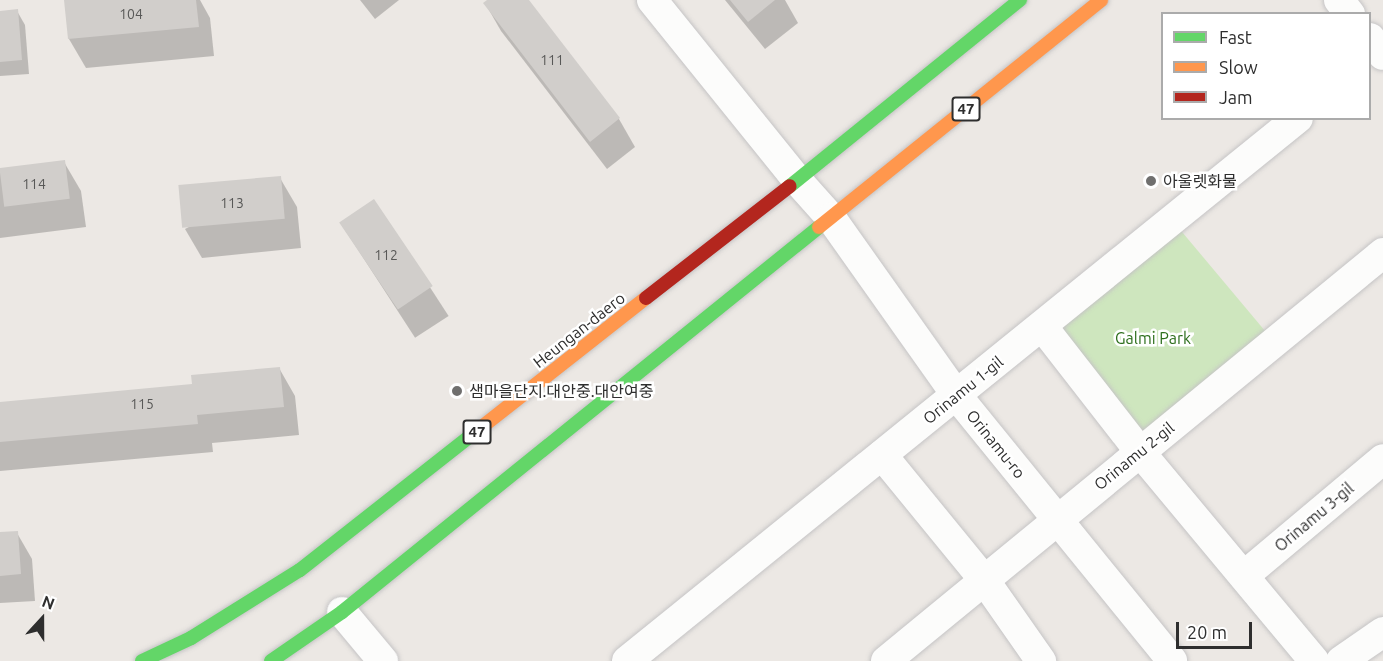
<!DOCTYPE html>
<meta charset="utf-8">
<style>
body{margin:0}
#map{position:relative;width:1383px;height:661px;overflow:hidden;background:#ece8e4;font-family:Ubuntu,"Noto Sans KR",sans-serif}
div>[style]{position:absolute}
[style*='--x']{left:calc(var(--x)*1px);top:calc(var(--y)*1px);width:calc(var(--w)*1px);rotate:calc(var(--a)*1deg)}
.green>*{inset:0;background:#cee6be;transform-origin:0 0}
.shadow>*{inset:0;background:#0003;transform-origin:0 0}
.building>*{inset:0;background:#d1cecb;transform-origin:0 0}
.roads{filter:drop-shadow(0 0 2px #c5c4c5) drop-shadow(0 0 2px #c5c4c5)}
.street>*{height:30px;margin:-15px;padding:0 15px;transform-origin:15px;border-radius:15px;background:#fcfcfb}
.fast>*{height:14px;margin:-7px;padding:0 7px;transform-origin:7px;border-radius:7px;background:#63d668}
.slow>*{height:14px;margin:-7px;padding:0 7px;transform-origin:7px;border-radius:7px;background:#ff974d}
.jam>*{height:14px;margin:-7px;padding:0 7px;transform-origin:7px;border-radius:7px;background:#b3261e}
.dots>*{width:16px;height:16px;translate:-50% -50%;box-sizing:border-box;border:3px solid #fff;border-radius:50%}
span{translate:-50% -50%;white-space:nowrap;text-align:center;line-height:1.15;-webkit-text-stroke:5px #fff;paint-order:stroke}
.number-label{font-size:14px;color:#585857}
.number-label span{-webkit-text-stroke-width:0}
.shield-label span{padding:2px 4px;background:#fff;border:2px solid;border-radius:4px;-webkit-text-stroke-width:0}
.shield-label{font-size:15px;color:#2e2e2e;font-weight:700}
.poi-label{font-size:16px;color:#2e2e2e}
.left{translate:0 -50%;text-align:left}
.street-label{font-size:16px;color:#2e2e2e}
.park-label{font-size:16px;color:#2c6e1b}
.legend{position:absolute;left:1161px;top:12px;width:210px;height:108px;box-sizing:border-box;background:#fff;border:2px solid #ababab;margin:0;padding:8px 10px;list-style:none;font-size:18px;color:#2e2e2e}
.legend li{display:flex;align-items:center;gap:12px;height:30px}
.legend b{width:30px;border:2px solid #ababab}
.north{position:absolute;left:12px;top:589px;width:60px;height:60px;-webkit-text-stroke:4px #fff;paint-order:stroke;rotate:21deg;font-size:16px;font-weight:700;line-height:24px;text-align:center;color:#2e2e2e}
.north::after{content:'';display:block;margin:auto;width:21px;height:27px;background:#2e2e2e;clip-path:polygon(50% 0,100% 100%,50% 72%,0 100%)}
.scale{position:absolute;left:1176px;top:622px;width:76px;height:27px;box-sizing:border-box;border:3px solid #2e2e2e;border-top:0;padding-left:8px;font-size:18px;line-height:21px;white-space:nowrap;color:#2e2e2e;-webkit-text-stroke:4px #fff;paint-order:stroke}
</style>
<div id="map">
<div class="green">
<div style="left:1172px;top:220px;width:159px;height:168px;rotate:50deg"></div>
</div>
<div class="shadow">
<div style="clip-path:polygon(80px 0,200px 0,210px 18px,214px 56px,86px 68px,69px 39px,66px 1px)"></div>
<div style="clip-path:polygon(360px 0,399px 0,375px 19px)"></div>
<div style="clip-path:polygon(489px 0,528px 0,619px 119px,635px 147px,607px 169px,501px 31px,485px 3px)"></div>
<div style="clip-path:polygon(725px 0,785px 0,798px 23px,765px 49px)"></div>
<div style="clip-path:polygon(17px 11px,25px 25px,29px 74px,0 76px,0 12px)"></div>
<div style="clip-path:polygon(64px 162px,81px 191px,86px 227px,0 238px,0 171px)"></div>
<div style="clip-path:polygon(280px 178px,297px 207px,301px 248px,202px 258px,185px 229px)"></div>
<div style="left:374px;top:201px;width:137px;height:40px;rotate:57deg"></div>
<div style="clip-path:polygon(279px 368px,295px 396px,299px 435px,212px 443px,213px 452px,0 471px,0 403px,194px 386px)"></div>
<div style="clip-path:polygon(17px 533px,32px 559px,35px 601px,0 603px,0 534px)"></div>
</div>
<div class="building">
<div style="clip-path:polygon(64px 0,196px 0,199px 27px,68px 39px)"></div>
<div style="clip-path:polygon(487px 0,529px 0,620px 118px,590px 142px,483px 3px)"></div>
<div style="clip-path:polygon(730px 0,775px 0,748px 22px)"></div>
<div style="clip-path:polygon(18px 9px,22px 60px,0 62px,0 11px)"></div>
<div style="left:65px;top:160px;width:39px;height:66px;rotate:83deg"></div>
<div style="left:281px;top:176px;width:43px;height:103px;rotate:85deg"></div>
<div style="left:374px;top:199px;width:105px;height:42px;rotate:56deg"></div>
<div style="clip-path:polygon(280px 367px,284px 407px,197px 415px,198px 424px,0 442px,0 402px,192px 384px,191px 375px)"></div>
<div style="clip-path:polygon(18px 531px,21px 574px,0 576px,0 532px)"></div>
</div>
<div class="roads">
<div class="street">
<div style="--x:652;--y:0;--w:231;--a:51.1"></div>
<div style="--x:797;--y:180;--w:51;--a:48.2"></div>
<div style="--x:831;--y:218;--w:218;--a:54.7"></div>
<div style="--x:957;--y:396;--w:341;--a:50.9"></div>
<div style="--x:1339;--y:0;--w:18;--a:52"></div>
<div style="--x:1370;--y:38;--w:21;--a:53"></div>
<div style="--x:1042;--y:326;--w:160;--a:52.1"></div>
<div style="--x:1140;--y:452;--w:272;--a:50.2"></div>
<div style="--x:882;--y:455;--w:163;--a:50.7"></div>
<div style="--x:985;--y:581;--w:98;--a:55"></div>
<div style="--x:1245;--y:575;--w:180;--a:-40"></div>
<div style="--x:342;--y:612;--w:64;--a:50.1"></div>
<div style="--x:627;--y:661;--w:863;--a:-38.98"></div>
<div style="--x:886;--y:661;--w:643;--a:-39.38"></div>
<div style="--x:1341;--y:661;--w:51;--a:-34.6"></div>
</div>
<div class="fast">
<div style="--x:790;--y:186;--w:296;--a:-39"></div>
<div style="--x:142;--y:661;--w:54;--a:-25.1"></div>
<div style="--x:191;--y:638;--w:128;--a:-32"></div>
<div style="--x:300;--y:570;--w:226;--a:-38.2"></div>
<div style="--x:271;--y:661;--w:86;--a:-34.6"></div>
<div style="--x:342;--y:612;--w:613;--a:-38.91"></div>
</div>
<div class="slow">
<div style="--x:819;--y:227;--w:362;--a:-38.8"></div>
<div style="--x:478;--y:430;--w:214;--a:-38.2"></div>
</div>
<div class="jam">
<div style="--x:646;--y:298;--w:182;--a:-37.9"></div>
</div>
</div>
<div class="dots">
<div style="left:1151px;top:181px;background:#706f6e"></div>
<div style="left:457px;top:391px;background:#706f6e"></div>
</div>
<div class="number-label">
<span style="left:131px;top:14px">104</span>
<span style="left:552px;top:60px">111</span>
<span style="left:34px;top:184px">114</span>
<span style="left:232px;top:203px">113</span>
<span style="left:386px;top:255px">112</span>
<span style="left:142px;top:404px">115</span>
</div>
<div class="shield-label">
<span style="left:966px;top:109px">47</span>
<span style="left:477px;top:432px">47</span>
</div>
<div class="poi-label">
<span class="left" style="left:1163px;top:181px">아울렛화물</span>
<span class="left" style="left:469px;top:391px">샘마을단지.대안중.대안여중</span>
</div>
<div class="street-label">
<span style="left:579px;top:330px;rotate:-38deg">Heungan-daero</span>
<span style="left:963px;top:390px;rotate:-39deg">Orinamu 1-gil</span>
<span style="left:996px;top:444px;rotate:51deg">Orinamu-ro</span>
<span style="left:1134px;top:456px;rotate:-39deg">Orinamu 2-gil</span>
<span style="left:1314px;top:517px;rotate:-40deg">Orinamu 3-gil</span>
</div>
<div class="park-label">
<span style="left:1153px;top:338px">Galmi Park</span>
</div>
<ul class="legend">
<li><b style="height:8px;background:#63d668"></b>Fast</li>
<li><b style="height:8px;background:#ff974d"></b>Slow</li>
<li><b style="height:8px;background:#b3261e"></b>Jam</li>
</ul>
<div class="north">N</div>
<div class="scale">20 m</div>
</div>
